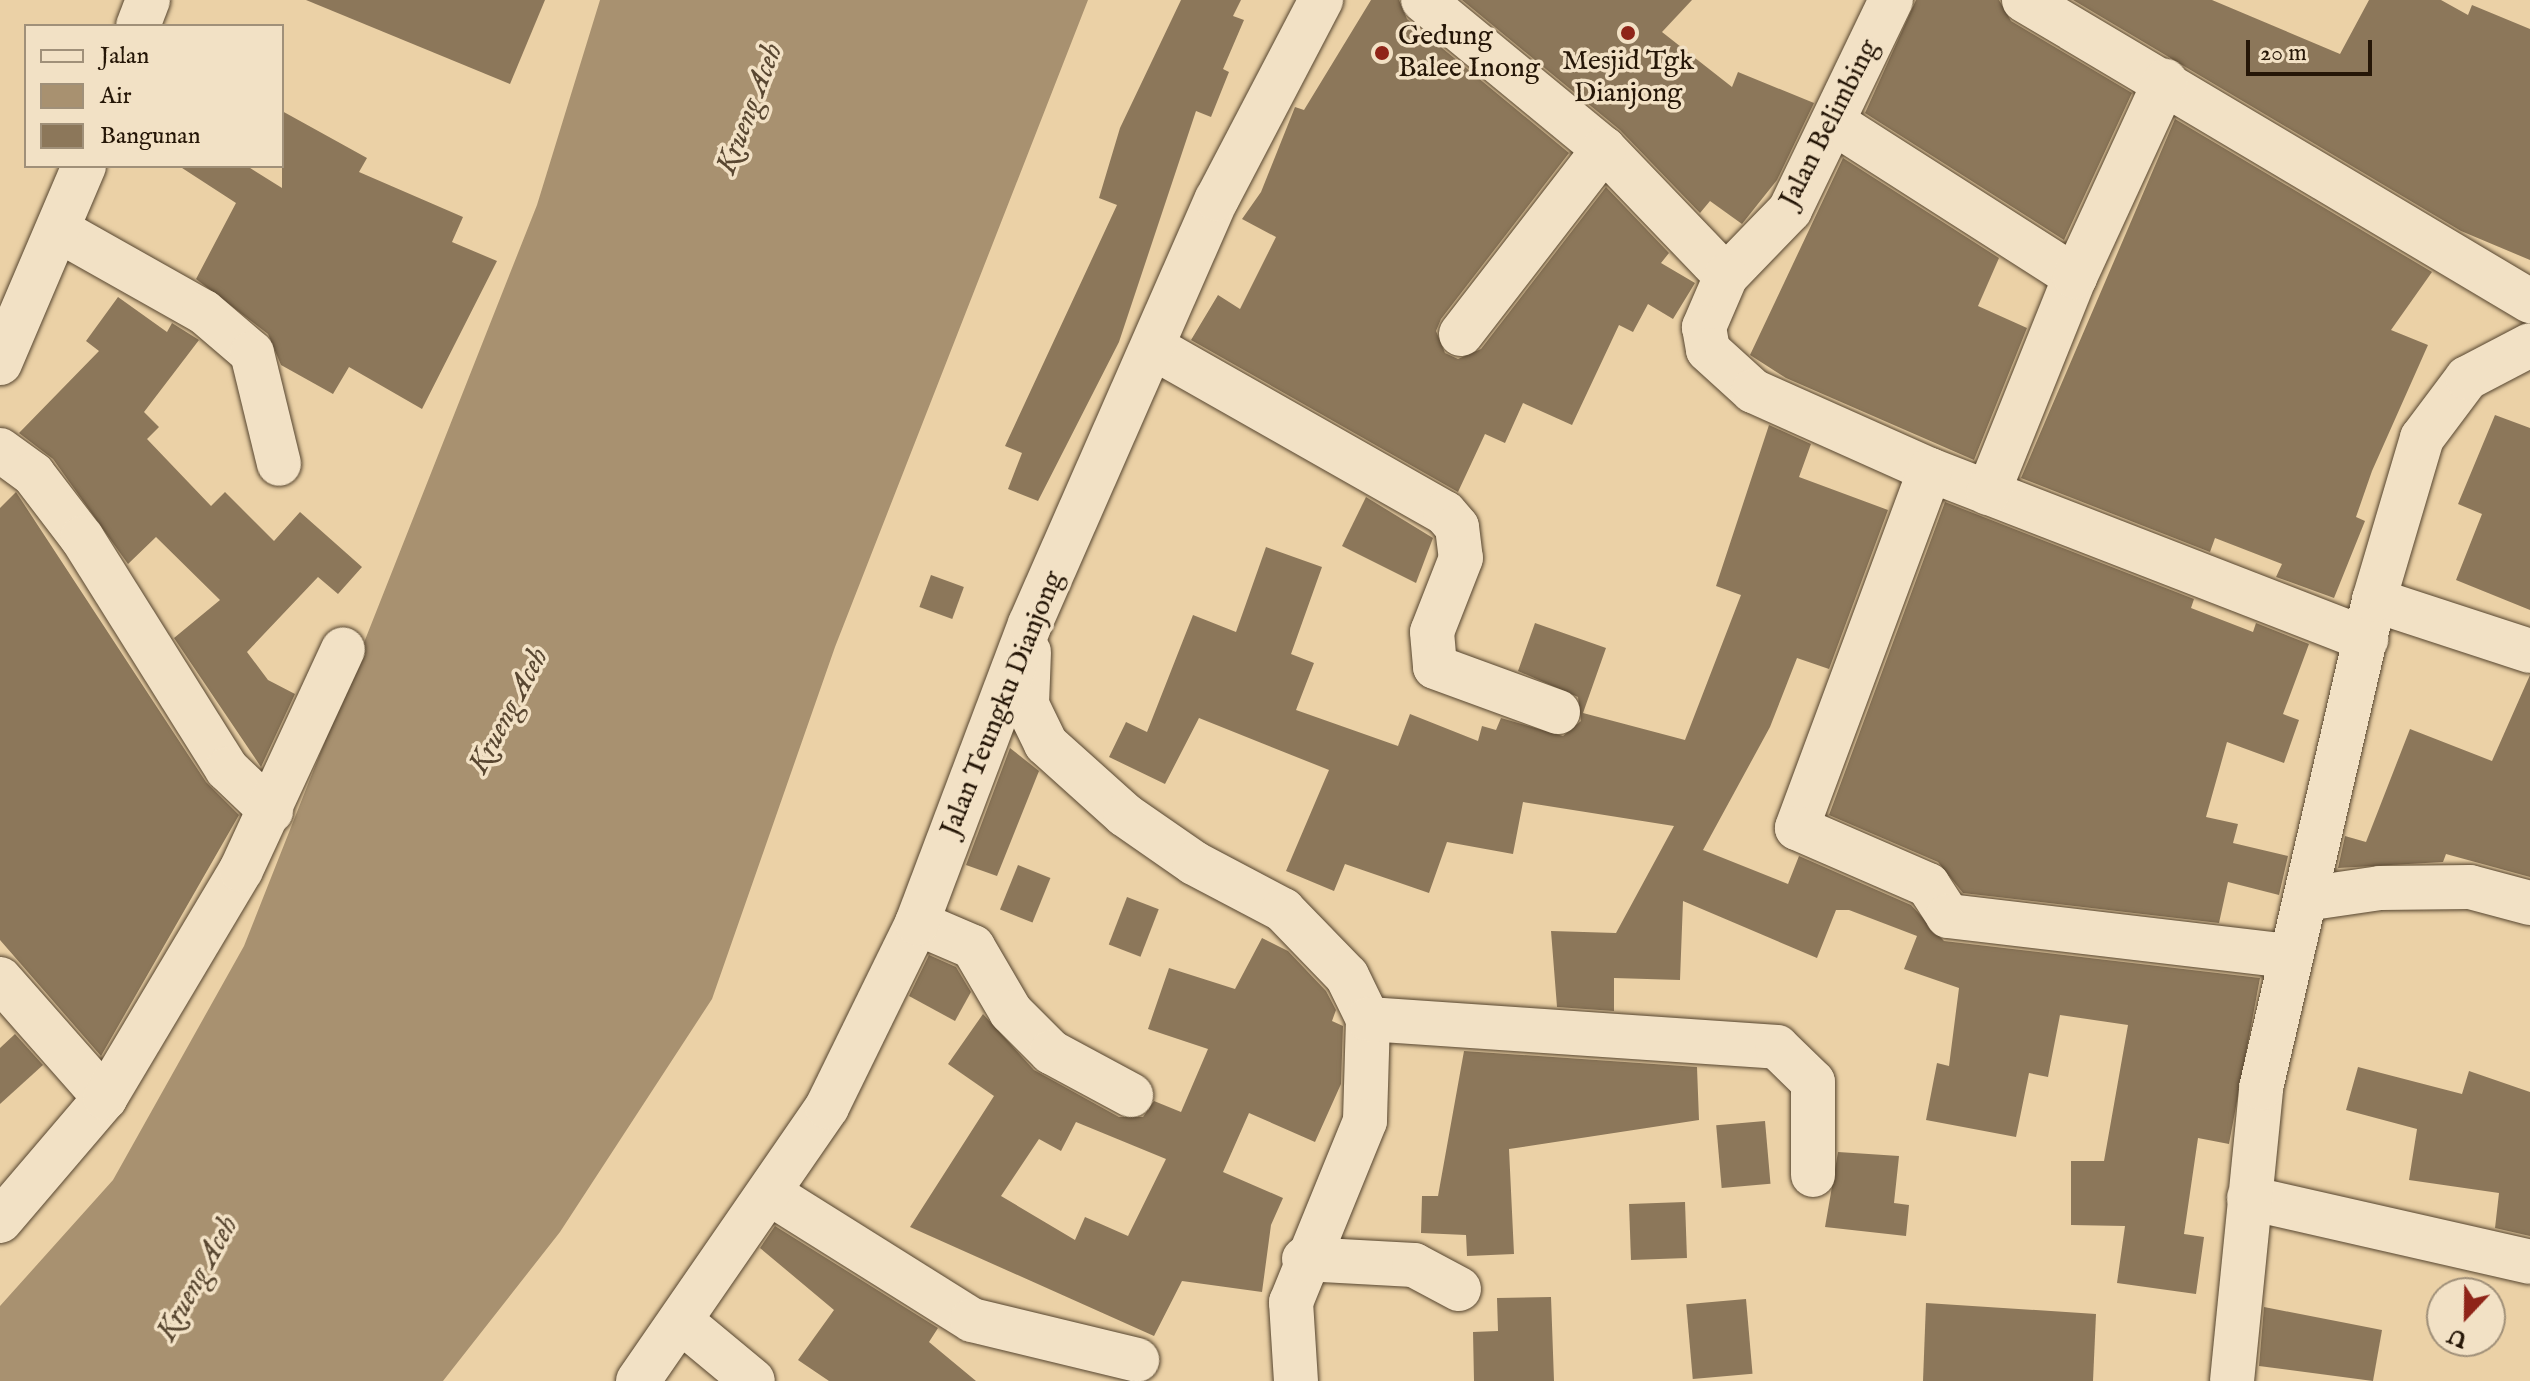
<!DOCTYPE html>
<style>
body{margin:0}
#map{position:relative;width:2530px;height:1381px;overflow:hidden;background:#ebd1a6;font-family:"IM FELL English",serif}
div>[style]{position:absolute}
[style*='--x']{left:calc(var(--x)*1px);top:calc(var(--y)*1px);width:calc(var(--w)*1px);rotate:calc(var(--a)*1deg)}
.water>*{inset:0;background:#a89170}
.building>*{inset:0;background:#8c775a;transform-origin:0 0}
.roads{filter:drop-shadow(0 0 2px #56452f) drop-shadow(0 0 2px #56452f)}
.minor>*{height:44px;margin:-22px;padding:0 22px;transform-origin:22px;border-radius:22px;background:#f2e1c5}
.dots>*{width:22px;height:22px;translate:-50% -50%;box-sizing:border-box;border:4px solid #f2e1c5;border-radius:50%}
span{translate:-50% -50%;white-space:nowrap;text-align:center;line-height:1.15;-webkit-text-stroke:7px #f2e1c5;paint-order:stroke}
.poi-label{font-size:28px;color:#251607}
.left{translate:0 -50%;text-align:left}
.street-label{font-size:28px;color:#251607}
.water-label{font-size:30px;color:#594731;font-style:italic}
.legend{position:absolute;left:24px;top:24px;width:260px;height:144px;box-sizing:border-box;background:#f2e1c5;border:2px solid #a09079;margin:0;padding:10px 14px;list-style:none;font-size:24px;color:#251607}
.legend li{display:flex;align-items:center;gap:16px;height:40px}
.legend b{width:40px;border:2px solid #a09079}
.north{position:absolute;left:2426px;top:1277px;width:80px;height:80px;box-sizing:border-box;background:#f2e1c5;border:2px solid #a09079;border-radius:50%;rotate:202deg;font-size:22px;font-weight:700;line-height:32px;text-align:center;color:#251607}
.north::after{content:'';display:block;margin:auto;width:28px;height:36px;background:#8f2418;clip-path:polygon(50% 0,100% 100%,50% 72%,0 100%)}
.scale{position:absolute;left:2246px;top:40px;width:126px;height:36px;box-sizing:border-box;border:4px solid #251607;border-top:0;padding-left:10px;font-size:24px;line-height:28px;white-space:nowrap;color:#251607;-webkit-text-stroke:6px #f2e1c5;paint-order:stroke}
</style>
<div id="map">
<div class="water">
<div style="clip-path:polygon(600px 0,1088px 0,835px 647px,712px 999px,560px 1232px,443px 1381px,0 1381px,0 1306px,113px 1180px,244px 946px,537px 205px)"></div>
</div>
<div class="building">
<div style="clip-path:polygon(306px 0,545px 0,510px 84px)"></div>
<div style="clip-path:polygon(1181px 0,1241px 0,1233px 16px,1244px 20px,1223px 69px,1229px 72px,1211px 117px,1196px 111px,1119px 342px,1038px 501px,1008px 489px,1022px 453px,1005px 446px,1117px 205px,1099px 198px,1120px 128px)"></div>
<div style="clip-path:polygon(1371px 0,1399px 0,1407px 19px,1569px 153px,1441px 319px,1436px 331px,1445px 353px,1458px 359px,1481px 349px,1606px 187px,1669px 253px,1661px 263px,1695px 283px,1673px 319px,1648px 304px,1633px 332px,1619px 325px,1572px 425px,1523px 403px,1505px 443px,1485px 434px,1458px 492px,1191px 340px,1218px 295px,1240px 309px,1276px 237px,1242px 219px,1261px 192px,1295px 107px,1304px 110px)"></div>
<div style="clip-path:polygon(1462px 0,1692px 0,1662px 32px,1732px 87px,1738px 72px,1814px 103px,1777px 180px,1742px 224px,1710px 201px,1700px 213px,1620px 130px)"></div>
<div style="clip-path:polygon(1916px 0,1999px 0,2011px 21px,2132px 93px,2064px 240px,1865px 113px)"></div>
<div style="clip-path:polygon(2073px 0,2212px 0,2340px 54px,2369px 0,2441px 0,2468px 15px,2472px 5px,2530px 29px,2530px 260px,2461px 231px)"></div>
<div style="clip-path:polygon(282px 111px,367px 158px,359px 172px,463px 217px,452px 242px,497px 261px,422px 409px,349px 367px,333px 394px,281px 365px,268px 334px,196px 279px,236px 203px,179px 166px,247px 166px,282px 188px)"></div>
<div style="clip-path:polygon(2175px 119px,2432px 272px,2391px 330px,2428px 345px,2372px 471px,2356px 517px,2365px 521px,2334px 598px,2276px 577px,2282px 564px,2215px 538px,2210px 552px,2021px 478px)"></div>
<div style="clip-path:polygon(1843px 158px,1999px 258px,1978px 306px,2027px 328px,1974px 460px,1786px 378px,1750px 355px)"></div>
<div style="clip-path:polygon(118px 297px,167px 332px,172px 323px,199px 340px,144px 412px,159px 427px,147px 439px,211px 506px,225px 492px,274px 541px,300px 512px,362px 567px,338px 594px,318px 577px,247px 652px,268px 680px,295px 694px,261px 767px,174px 638px,220px 600px,156px 537px,128px 564px,53px 459px,19px 433px,99px 351px,86px 341px)"></div>
<div style="clip-path:polygon(2495px 415px,2530px 428px,2530px 610px,2456px 580px,2482px 514px,2458px 504px)"></div>
<div style="clip-path:polygon(1769px 425px,1811px 444px,1799px 477px,1888px 510px,1829px 669px,1797px 658px,1770px 727px,1703px 850px,1788px 884px,1799px 856px,1911px 905px,1944px 941px,2260px 978px,2229px 1144px,2198px 1138px,2184px 1234px,2204px 1237px,2196px 1294px,2117px 1283px,2125px 1226px,2071px 1225px,2071px 1161px,2104px 1161px,2128px 1025px,2060px 1015px,2048px 1077px,2029px 1073px,2016px 1137px,1926px 1120px,1937px 1063px,1949px 1066px,1959px 988px,1904px 969px,1917px 936px,1849px 910px,1836px 910px,1817px 958px,1683px 901px,1680px 980px,1614px 978px,1614px 1011px,1557px 1007px,1551px 931px,1616px 933px,1674px 826px,1523px 802px,1513px 854px,1447px 842px,1429px 893px,1345px 864px,1334px 891px,1286px 871px,1329px 770px,1199px 718px,1165px 784px,1109px 757px,1126px 722px,1147px 732px,1193px 615px,1236px 632px,1266px 547px,1322px 567px,1291px 654px,1314px 663px,1296px 710px,1398px 746px,1410px 714px,1478px 741px,1482px 726px,1496px 730px,1501px 718px,1563px 736px,1581px 721px,1578px 697px,1518px 671px,1535px 623px,1606px 648px,1583px 713px,1685px 740px,1741px 595px,1716px 586px)"></div>
<div style="clip-path:polygon(16px 492px,206px 782px,239px 815px,101px 1056px,0 940px,0 508px)"></div>
<div style="clip-path:polygon(1366px 497px,1433px 538px,1416px 583px,1342px 546px)"></div>
<div style="clip-path:polygon(1945px 502px,2194px 599px,2191px 608px,2253px 632px,2256px 623px,2309px 644px,2283px 714px,2299px 720px,2284px 763px,2227px 742px,2206px 817px,2238px 824px,2233px 843px,2288px 856px,2279px 895px,2228px 882px,2219px 923px,1963px 893px,1938px 862px,1829px 815px)"></div>
<div style="left:931px;top:575px;width:35px;height:34px;rotate:20deg"></div>
<div style="clip-path:polygon(2530px 675px,2530px 877px,2446px 854px,2443px 862px,2338px 868px,2345px 836px,2366px 842px,2410px 729px,2492px 761px)"></div>
<div style="clip-path:polygon(1010px 748px,1039px 771px,997px 876px,966px 865px)"></div>
<div style="left:1018px;top:865px;width:35px;height:48px;rotate:22deg"></div>
<div style="left:1127px;top:897px;width:34px;height:51px;rotate:21deg"></div>
<div style="clip-path:polygon(evenodd,1262px 938px,1288px 951px,1326px 991px,1336px 1010px,1332px 1021px,1343px 1026px,1341px 1084px,1315px 1142px,1249px 1113px,1223px 1172px,1283px 1198px,1271px 1225px,1262px 1292px,1182px 1281px,1154px 1336px,910px 1227px,994px 1096px,948px 1064px,983px 1014px,1034px 1070px,1119px 1117px,1143px 1117px,1154px 1101px,1181px 1112px,1208px 1049px,1148px 1029px,1169px 968px,1235px 989px,1262px 938px,1076px 1122px,1166px 1159px,1128px 1236px,1085px 1217px,1075px 1240px,1001px 1196px,1039px 1139px,1061px 1151px,1076px 1122px)"></div>
<div style="clip-path:polygon(929px 955px,956px 967px,971px 992px,955px 1021px,909px 996px)"></div>
<div style="clip-path:polygon(15px 1034px,43px 1065px,0 1104px,0 1048px)"></div>
<div style="clip-path:polygon(1464px 1051px,1697px 1067px,1699px 1120px,1509px 1149px,1514px 1254px,1467px 1256px,1466px 1235px,1421px 1233px,1422px 1196px,1438px 1196px)"></div>
<div style="clip-path:polygon(2358px 1067px,2462px 1094px,2469px 1071px,2530px 1092px,2530px 1236px,2495px 1228px,2499px 1193px,2409px 1180px,2417px 1129px,2346px 1110px)"></div>
<div style="left:1765px;top:1121px;width:63px;height:49px;rotate:85deg"></div>
<div style="clip-path:polygon(1838px 1152px,1899px 1156px,1894px 1203px,1909px 1205px,1906px 1236px,1825px 1227px)"></div>
<div style="left:1685px;top:1202px;width:56px;height:56px;rotate:88deg"></div>
<div style="clip-path:polygon(775px 1226px,938px 1328px,929px 1342px,976px 1381px,829px 1381px,798px 1360px,834px 1310px,760px 1248px)"></div>
<div style="clip-path:polygon(1551px 1297px,1554px 1381px,1474px 1381px,1473px 1332px,1498px 1331px,1497px 1298px)"></div>
<div style="left:1746px;top:1299px;width:75px;height:60px;rotate:85deg"></div>
<div style="clip-path:polygon(1926px 1303px,2096px 1314px,2093px 1381px,1923px 1381px)"></div>
<div style="clip-path:polygon(2264px 1307px,2382px 1330px,2373px 1381px,2259px 1366px)"></div>
</div>
<div class="roads">
<div class="minor">
<div style="--x:1423;--y:0;--w:234;--a:39.5"></div>
<div style="--x:1604;--y:149;--w:176;--a:46.2"></div>
<div style="--x:1891;--y:0;--w:233;--a:115.7"></div>
<div style="--x:1790;--y:210;--w:92;--a:134.1"></div>
<div style="--x:1726;--y:276;--w:56;--a:113.3"></div>
<div style="--x:1704;--y:327;--w:23;--a:80"></div>
<div style="--x:1708;--y:350;--w:61;--a:42.3"></div>
<div style="--x:1753;--y:391;--w:194;--a:24.1"></div>
<div style="--x:1930;--y:470;--w:468;--a:21.2"></div>
<div style="--x:2024;--y:0;--w:589;--a:30.75"></div>
<div style="--x:138;--y:26;--w:28;--a:-69"></div>
<div style="--x:1836;--y:124;--w:284;--a:32.6"></div>
<div style="--x:60;--y:231;--w:165;--a:29.4"></div>
<div style="--x:204;--y:312;--w:63;--a:40.5"></div>
<div style="--x:252;--y:353;--w:114;--a:76.3"></div>
<div style="--x:1461;--y:334;--w:234;--a:-52.3"></div>
<div style="--x:1156;--y:349;--w:332;--a:29.6"></div>
<div style="--x:1445;--y:513;--w:18;--a:49"></div>
<div style="--x:1457;--y:527;--w:31;--a:83"></div>
<div style="--x:1461;--y:558;--w:79;--a:111.4"></div>
<div style="--x:1432;--y:632;--w:35;--a:85"></div>
<div style="--x:1435;--y:667;--w:131;--a:20.1"></div>
<div style="--x:0;--y:363;--w:214;--a:-66.9"></div>
<div style="--x:0;--y:450;--w:41;--a:36"></div>
<div style="--x:33;--y:474;--w:81;--a:52.6"></div>
<div style="--x:82;--y:538;--w:273;--a:57.9"></div>
<div style="--x:227;--y:769;--w:61;--a:43.7"></div>
<div style="--x:1930;--y:470;--w:382;--a:110.4"></div>
<div style="--x:1797;--y:828;--w:143;--a:23.5"></div>
<div style="--x:1928;--y:885;--w:37;--a:57"></div>
<div style="--x:1948;--y:916;--w:343;--a:6.7"></div>
<div style="--x:1988;--y:493;--w:233;--a:-68.1"></div>
<div style="--x:2075;--y:277;--w:216;--a:-65.3"></div>
<div style="--x:2374;--y:600;--w:164;--a:18.1"></div>
<div style="--x:1029;--y:652;--w:53;--a:92.2"></div>
<div style="--x:1027;--y:705;--w:43;--a:64"></div>
<div style="--x:1046;--y:744;--w:106;--a:41.9"></div>
<div style="--x:1125;--y:815;--w:84;--a:34.8"></div>
<div style="--x:1194;--y:863;--w:101;--a:27.8"></div>
<div style="--x:1283;--y:910;--w:92;--a:45.9"></div>
<div style="--x:1347;--y:976;--w:48;--a:64"></div>
<div style="--x:1368;--y:1019;--w:102;--a:91.7"></div>
<div style="--x:1365;--y:1121;--w:196;--a:112.2"></div>
<div style="--x:1291;--y:1302;--w:79;--a:86.4"></div>
<div style="--x:2305;--y:899;--w:76;--a:-8.3"></div>
<div style="--x:2380;--y:888;--w:90;--a:-0.6"></div>
<div style="--x:2470;--y:887;--w:62;--a:14.9"></div>
<div style="--x:917;--y:923;--w:61;--a:23.2"></div>
<div style="--x:973;--y:947;--w:75;--a:59.7"></div>
<div style="--x:1011;--y:1012;--w:57;--a:45"></div>
<div style="--x:1051;--y:1052;--w:91;--a:28.3"></div>
<div style="--x:0;--y:979;--w:159;--a:48.6"></div>
<div style="--x:1368;--y:1019;--w:410;--a:3.9"></div>
<div style="--x:1777;--y:1047;--w:50;--a:44.2"></div>
<div style="--x:1813;--y:1082;--w:93;--a:90"></div>
<div style="--x:771;--y:1194;--w:237;--a:32.1"></div>
<div style="--x:972;--y:1320;--w:170;--a:13.6"></div>
<div style="--x:2249;--y:1198;--w:288;--a:12.8"></div>
<div style="--x:0;--y:1221;--w:162;--a:-49.5"></div>
<div style="--x:105;--y:1098;--w:265;--a:-59.2"></div>
<div style="--x:241;--y:870;--w:243;--a:-65.2"></div>
<div style="--x:1304;--y:1259;--w:110;--a:3.1"></div>
<div style="--x:1414;--y:1265;--w:51;--a:28.1"></div>
<div style="--x:682;--y:1322;--w:92;--a:39.7"></div>
<div style="--x:638;--y:1381;--w:333;--a:-55.4"></div>
<div style="--x:827;--y:1107;--w:205;--a:-63.9"></div>
<div style="--x:917;--y:923;--w:320;--a:-69.3"></div>
<div style="--x:1030;--y:624;--w:464;--a:-66.3"></div>
<div style="--x:1217;--y:199;--w:225;--a:-62.4"></div>
<div style="--x:2232;--y:1381;--w:294;--a:-84.3"></div>
<div style="--x:2261;--y:1088;--w:501;--a:-76.96"></div>
<div style="--x:2374;--y:600;--w:169;--a:-73.5"></div>
<div style="--x:2422;--y:438;--w:75;--a:-53.1"></div>
<div style="--x:2467;--y:378;--w:71;--a:-27.6"></div>
</div>
</div>
<div class="dots">
<div style="left:1628px;top:33px;background:#8f2418"></div>
<div style="left:1382px;top:53px;background:#8f2418"></div>
</div>
<div class="poi-label">
<span class="left" style="left:1398px;top:53px">Gedung<br>Balee Inong</span>
<span style="left:1628px;top:78px">Mesjid Tgk<br>Dianjong</span>
</div>
<div class="street-label">
<span style="left:1830px;top:124px;rotate:-63deg">Jalan Belimbing</span>
<span style="left:1003px;top:704px;rotate:-68deg">Jalan Teungku Dianjong</span>
</div>
<div class="water-label">
<span style="left:750px;top:109px;rotate:-69deg">Krueng Aceh</span>
<span style="left:509px;top:711px;rotate:-62deg">Krueng Aceh</span>
<span style="left:198px;top:1279px;rotate:-61deg">Krueng Aceh</span>
</div>
<ul class="legend">
<li><b style="height:10px;background:#f2e1c5"></b>Jalan</li>
<li><b style="height:22px;background:#a89170"></b>Air</li>
<li><b style="height:22px;background:#8c775a"></b>Bangunan</li>
</ul>
<div class="north">U</div>
<div class="scale">20 m</div>
</div>
